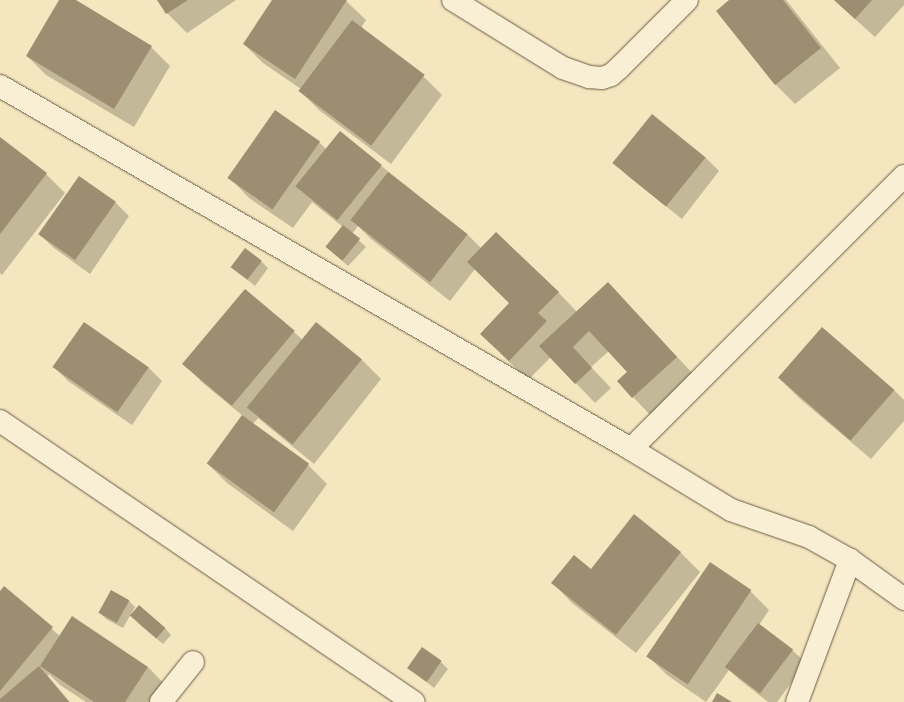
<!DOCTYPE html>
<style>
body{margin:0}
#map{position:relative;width:904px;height:702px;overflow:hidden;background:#f4e6bf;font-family:"IM FELL DW Pica",serif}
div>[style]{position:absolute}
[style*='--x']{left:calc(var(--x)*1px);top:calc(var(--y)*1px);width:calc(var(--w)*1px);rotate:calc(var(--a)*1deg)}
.shadow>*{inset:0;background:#0003}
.building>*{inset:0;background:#9d8e72;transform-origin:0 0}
.roads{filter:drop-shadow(0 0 1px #6c5c46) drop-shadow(0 0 1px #6c5c46)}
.street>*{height:22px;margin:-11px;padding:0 11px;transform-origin:11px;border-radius:11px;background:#f8efd5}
span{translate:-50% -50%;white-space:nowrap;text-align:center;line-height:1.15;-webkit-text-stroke:3px #f8efd5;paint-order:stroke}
</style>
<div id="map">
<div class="shadow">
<div style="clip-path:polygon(60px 0,74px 0,151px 47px,170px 66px,134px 127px,46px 75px,27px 56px)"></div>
<div style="clip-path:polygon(158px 0,236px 0,187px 33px,167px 13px)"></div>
<div style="clip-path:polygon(273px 0,345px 0,366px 20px,361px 28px,423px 76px,442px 95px,391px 164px,319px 110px,300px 91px,301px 89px,263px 63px,244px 44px)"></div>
<div style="clip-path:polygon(731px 0,786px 0,840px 68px,795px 104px,776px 85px,717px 11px)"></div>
<div style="clip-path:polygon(834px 0,904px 0,904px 5px,875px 37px)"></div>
<div style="clip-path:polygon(276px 112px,320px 143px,327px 150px,340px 133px,467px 234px,481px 248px,558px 292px,577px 312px,608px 283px,696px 377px,652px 417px,618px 381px,628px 372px,609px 351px,591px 367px,611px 388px,595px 403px,551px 357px,528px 380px,500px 353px,510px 303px,475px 269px,450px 301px,371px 239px,358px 226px,352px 234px,366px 247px,348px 266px,333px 253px,343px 227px,312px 202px,293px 228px,249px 198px,230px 178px)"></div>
<div style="clip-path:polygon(0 138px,46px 174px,65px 193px,2px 275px,0 273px)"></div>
<div style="clip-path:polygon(705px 157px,719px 171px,682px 219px,629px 177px,616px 164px)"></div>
<div style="clip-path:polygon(80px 177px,116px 203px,129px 216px,90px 274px,54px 248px,40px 235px)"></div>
<div style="clip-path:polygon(261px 261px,268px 268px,255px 286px,232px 267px)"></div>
<div style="clip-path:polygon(246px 290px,303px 340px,316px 323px,362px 360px,381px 379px,314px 464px,258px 418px,253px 424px,308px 465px,327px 484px,293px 531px,227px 483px,208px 464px,243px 416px,203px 383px,184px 364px)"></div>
<div style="clip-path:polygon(54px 367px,148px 367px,162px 381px,132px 425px,68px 381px)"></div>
<div style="clip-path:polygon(779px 378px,894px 390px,904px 400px,904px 421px,871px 459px,798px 397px)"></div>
<div style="clip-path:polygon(634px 516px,681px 553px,700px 572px,636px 653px,572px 603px,553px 583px,592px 570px)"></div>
<div style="clip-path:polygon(4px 588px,60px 636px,148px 667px,167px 687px,157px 702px,86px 702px,60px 685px,49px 674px,48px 676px,70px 702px,0 702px,0 592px)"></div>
<div style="clip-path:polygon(750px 591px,769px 610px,759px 625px,792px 650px,806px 663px,777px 702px,768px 702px,740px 680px,729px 670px,706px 702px,667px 675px,648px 656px)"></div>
<div style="clip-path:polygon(128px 600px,135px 607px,123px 628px,106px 619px,99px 612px)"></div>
<div style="clip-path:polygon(138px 623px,165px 628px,171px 635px,163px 644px)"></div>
<div style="clip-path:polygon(441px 662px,448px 669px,434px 688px,409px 668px)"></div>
</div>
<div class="building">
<div style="clip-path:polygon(59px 0,76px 0,152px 46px,114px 109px,26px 56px)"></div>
<div style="clip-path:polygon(157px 0,188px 0,166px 14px)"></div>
<div style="clip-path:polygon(272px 0,347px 0,295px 79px,243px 44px)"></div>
<div style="clip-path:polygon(729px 0,783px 0,821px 48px,775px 85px,716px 11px)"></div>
<div style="clip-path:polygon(834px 0,872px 0,855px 19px)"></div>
<div style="left:352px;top:20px;width:91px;height:89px;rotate:37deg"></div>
<div style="left:275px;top:110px;width:55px;height:83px;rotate:35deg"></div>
<div style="left:652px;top:114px;width:69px;height:63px;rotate:39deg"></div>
<div style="left:340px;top:131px;width:54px;height:71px;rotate:39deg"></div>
<div style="clip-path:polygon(0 137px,47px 173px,0 234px)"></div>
<div style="left:388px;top:172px;width:101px;height:61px;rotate:38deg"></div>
<div style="left:79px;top:176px;width:45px;height:71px;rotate:35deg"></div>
<div style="left:343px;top:225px;width:22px;height:28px;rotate:39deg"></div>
<div style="clip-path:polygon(496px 232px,559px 292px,538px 313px,547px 321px,509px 361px,480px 334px,509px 303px,467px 262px)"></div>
<div style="left:245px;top:248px;width:21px;height:24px;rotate:37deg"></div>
<div style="clip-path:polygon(608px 282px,677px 357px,632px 398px,617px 381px,627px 372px,589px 331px,573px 347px,592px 368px,575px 384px,539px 346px)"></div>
<div style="left:245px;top:289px;width:65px;height:98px;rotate:40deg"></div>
<div style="left:84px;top:322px;width:79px;height:55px;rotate:35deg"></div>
<div style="left:316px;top:322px;width:59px;height:110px;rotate:39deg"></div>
<div style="left:822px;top:327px;width:96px;height:67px;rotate:41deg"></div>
<div style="left:242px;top:415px;width:83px;height:60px;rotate:36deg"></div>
<div style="clip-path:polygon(634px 514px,681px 552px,616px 635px,551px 583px,574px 555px,591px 569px)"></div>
<div style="left:710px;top:562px;width:50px;height:114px;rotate:34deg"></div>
<div style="clip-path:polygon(4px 586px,53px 627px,0 691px,0 591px)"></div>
<div style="left:111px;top:590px;width:21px;height:26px;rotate:29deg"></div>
<div style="left:139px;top:605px;width:35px;height:14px;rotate:41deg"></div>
<div style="clip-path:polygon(72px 616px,148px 667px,125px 702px,94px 702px,40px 666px)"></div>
<div style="left:758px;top:623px;width:44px;height:55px;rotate:37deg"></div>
<div style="left:422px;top:647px;width:24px;height:26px;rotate:35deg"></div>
<div style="clip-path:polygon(39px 666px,69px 702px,0 702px,0 699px)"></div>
<div style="clip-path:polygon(717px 693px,732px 702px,712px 702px)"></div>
</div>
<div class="roads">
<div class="street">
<div style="--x:453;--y:0;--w:129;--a:31.7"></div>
<div style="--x:563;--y:68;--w:28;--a:19"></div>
<div style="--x:589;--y:77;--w:13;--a:4"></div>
<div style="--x:602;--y:78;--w:9;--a:-18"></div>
<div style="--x:611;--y:75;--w:11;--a:-41"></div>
<div style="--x:619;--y:68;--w:96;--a:-45"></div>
<div style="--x:0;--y:86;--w:728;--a:29.91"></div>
<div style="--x:631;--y:449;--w:117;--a:31.4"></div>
<div style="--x:731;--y:510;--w:83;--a:19.1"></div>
<div style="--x:809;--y:537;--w:47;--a:29.3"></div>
<div style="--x:850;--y:560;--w:67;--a:35.8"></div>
<div style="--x:0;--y:421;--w:500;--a:34.2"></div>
<div style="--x:631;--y:449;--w:386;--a:-45"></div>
<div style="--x:161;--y:702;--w:51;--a:-51.3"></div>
<div style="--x:797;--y:702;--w:152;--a:-69.5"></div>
</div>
</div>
</div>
